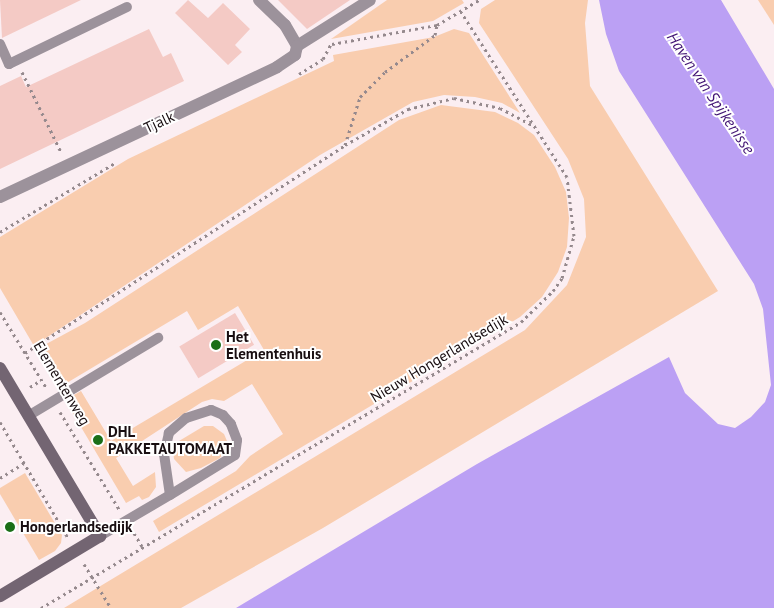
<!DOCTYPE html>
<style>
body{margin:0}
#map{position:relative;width:774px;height:608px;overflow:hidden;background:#fbeef2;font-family:"PT Sans",sans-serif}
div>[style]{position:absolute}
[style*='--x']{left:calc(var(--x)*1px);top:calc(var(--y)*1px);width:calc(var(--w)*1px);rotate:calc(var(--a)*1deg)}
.green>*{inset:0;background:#f9cdaf}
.water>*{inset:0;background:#bba0f4}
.building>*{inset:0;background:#f4cac5;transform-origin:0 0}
.path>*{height:3px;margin-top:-1.5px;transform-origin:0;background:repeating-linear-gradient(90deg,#95898d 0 2.5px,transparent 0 6.5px)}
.lane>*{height:10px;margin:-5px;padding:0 5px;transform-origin:5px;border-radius:5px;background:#9c929b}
.street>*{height:12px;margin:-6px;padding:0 6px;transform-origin:6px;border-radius:6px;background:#9c929b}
.secondary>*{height:12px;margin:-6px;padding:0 6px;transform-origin:6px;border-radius:6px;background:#736572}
.dots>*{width:14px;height:14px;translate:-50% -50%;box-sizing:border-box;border:2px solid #fff;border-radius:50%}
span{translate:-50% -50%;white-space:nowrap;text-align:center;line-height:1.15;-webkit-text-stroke:4px #fff;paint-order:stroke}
.street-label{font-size:15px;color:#180e11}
.poi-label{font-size:15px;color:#180e11;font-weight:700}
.left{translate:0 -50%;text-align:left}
.water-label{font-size:16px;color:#401273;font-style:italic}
</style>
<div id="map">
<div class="green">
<div style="clip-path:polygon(387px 0,462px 0,464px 3px,433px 21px,331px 39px)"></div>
<div style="clip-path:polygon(495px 0,588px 0,585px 23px,590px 86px,718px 291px,323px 528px,181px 608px,64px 608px,525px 330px,567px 285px,586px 237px,584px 199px,568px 159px,479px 23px,481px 9px)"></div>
<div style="clip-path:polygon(758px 0,774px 0,774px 25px)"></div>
<div style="clip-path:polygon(454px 29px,469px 33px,520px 113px,502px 103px,475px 97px,444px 95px,413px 102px,320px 155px,34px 346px,0 288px,0 237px,128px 159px,334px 61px,333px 55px,434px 37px)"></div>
<div style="clip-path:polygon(441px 105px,495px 112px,518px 123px,534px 135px,555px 167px,566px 192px,569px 218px,567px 247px,558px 272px,542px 297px,520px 317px,159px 532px,153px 521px,236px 471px,250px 456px,283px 434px,252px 384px,224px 401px,212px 399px,202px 402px,116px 458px,133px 486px,155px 472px,156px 487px,149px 497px,142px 500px,139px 496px,126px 503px,65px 400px,81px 391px,111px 441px,264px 350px,238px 306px,198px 330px,187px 311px,60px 387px,37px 349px,85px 323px,399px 120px)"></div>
<div style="clip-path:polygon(204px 426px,213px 426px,224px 434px,227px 441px,225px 450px,220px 458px,201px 468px,186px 472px,174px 459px,173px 449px,179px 441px)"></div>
<div style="clip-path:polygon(25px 473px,62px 535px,61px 543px,55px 551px,39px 560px,0 494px,0 488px)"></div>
</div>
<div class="water">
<div style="clip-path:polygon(599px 0,721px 0,774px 89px,774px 608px,236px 608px,477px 464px,669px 357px,685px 393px,718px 424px,735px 428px,751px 417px,765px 402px,771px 385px,763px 309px,754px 284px,619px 71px,606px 34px)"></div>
</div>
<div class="building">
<div style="clip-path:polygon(0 0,81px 0,2px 38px)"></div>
<div style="clip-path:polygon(188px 0,208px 18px,223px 3px,250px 29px,235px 45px,242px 52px,228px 65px,175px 13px)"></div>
<div style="clip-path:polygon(278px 0,350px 0,307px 29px)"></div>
<div style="clip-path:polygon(149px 29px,163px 57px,171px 53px,184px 81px,0 169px,0 86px,21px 76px,26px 87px)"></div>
<div style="left:235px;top:313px;width:37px;height:65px;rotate:59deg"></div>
</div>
<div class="path">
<div style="--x:332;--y:44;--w:107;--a:-10.3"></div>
<div style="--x:437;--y:25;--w:49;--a:-30.8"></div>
<div style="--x:22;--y:72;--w:89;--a:64"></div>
<div style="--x:299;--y:74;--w:28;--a:-32"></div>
<div style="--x:323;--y:59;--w:17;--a:-62"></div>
<div style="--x:345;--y:145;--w:50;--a:-72.6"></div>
<div style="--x:360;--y:97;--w:35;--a:-45"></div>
<div style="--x:385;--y:72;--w:62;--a:-36.5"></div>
<div style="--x:435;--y:35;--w:10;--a:-79"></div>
<div style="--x:0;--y:232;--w:134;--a:-31"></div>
<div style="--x:0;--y:312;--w:90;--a:58.6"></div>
<div style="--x:25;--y:353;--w:382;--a:-33"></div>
<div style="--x:345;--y:145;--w:73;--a:-29.7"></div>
<div style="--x:408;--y:109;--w:47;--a:-13.4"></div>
<div style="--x:454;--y:98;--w:47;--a:12.3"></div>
<div style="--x:500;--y:108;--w:40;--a:28"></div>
<div style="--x:30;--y:387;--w:13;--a:-32"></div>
<div style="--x:60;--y:412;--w:114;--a:58.7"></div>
<div style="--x:0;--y:422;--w:134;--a:59.6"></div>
<div style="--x:0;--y:478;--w:28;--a:-32"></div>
<div style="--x:134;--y:533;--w:17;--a:59"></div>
<div style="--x:84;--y:564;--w:52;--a:58.5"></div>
<div style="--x:41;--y:608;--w:559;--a:-30.79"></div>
<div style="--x:521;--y:322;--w:45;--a:-44.1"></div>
<div style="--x:553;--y:291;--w:16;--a:-55"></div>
<div style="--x:562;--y:278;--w:44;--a:-74.1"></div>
<div style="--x:574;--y:236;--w:59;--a:-96.8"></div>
<div style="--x:567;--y:177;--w:196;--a:-122.7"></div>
</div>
<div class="lane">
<div style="--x:0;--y:44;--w:22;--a:66"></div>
<div style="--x:9;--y:64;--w:131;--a:-25.8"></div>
<div style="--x:28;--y:416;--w:152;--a:-31"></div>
<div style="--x:100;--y:536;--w:81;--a:-30.4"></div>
<div style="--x:170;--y:495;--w:76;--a:-31.6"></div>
<div style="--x:235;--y:455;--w:15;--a:-82"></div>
<div style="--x:237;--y:440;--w:17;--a:-111"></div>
<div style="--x:231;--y:424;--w:12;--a:-132"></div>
<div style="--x:223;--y:415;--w:13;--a:-157"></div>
<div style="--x:211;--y:410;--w:26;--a:162"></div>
<div style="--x:186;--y:418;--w:23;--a:139"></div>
<div style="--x:169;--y:433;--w:22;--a:103"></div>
<div style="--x:164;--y:454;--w:41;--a:81.7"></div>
</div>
<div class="street">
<div style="--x:259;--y:0;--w:36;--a:44"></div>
<div style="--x:285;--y:25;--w:24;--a:60"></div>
<div style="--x:297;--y:46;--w:86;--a:-32.2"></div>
<div style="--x:0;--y:197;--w:306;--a:-25.1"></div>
<div style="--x:277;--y:67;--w:22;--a:-34"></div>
<div style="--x:295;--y:55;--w:9;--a:-77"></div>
</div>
<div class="secondary">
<div style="--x:0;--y:368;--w:196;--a:59.2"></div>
<div style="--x:100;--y:536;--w:117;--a:149"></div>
</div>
<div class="dots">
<div style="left:216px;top:345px;background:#1b6f18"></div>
<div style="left:98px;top:440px;background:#1b6f18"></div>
<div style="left:10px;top:527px;background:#1b6f18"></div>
</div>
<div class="street-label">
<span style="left:159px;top:122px;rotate:-25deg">Tjalk</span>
<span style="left:439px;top:358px;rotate:-31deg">Nieuw Hongerlandsedijk</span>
<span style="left:62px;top:383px;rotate:59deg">Elementenweg</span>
</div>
<div class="poi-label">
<span class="left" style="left:226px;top:345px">Het<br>Elementenhuis</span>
<span class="left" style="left:108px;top:440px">DHL<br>PAKKETAUTOMAAT</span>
<span class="left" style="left:20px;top:527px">Hongerlandsedijk</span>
</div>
<div class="water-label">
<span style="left:711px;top:93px;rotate:56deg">Haven van Spijkenisse</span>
</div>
</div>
